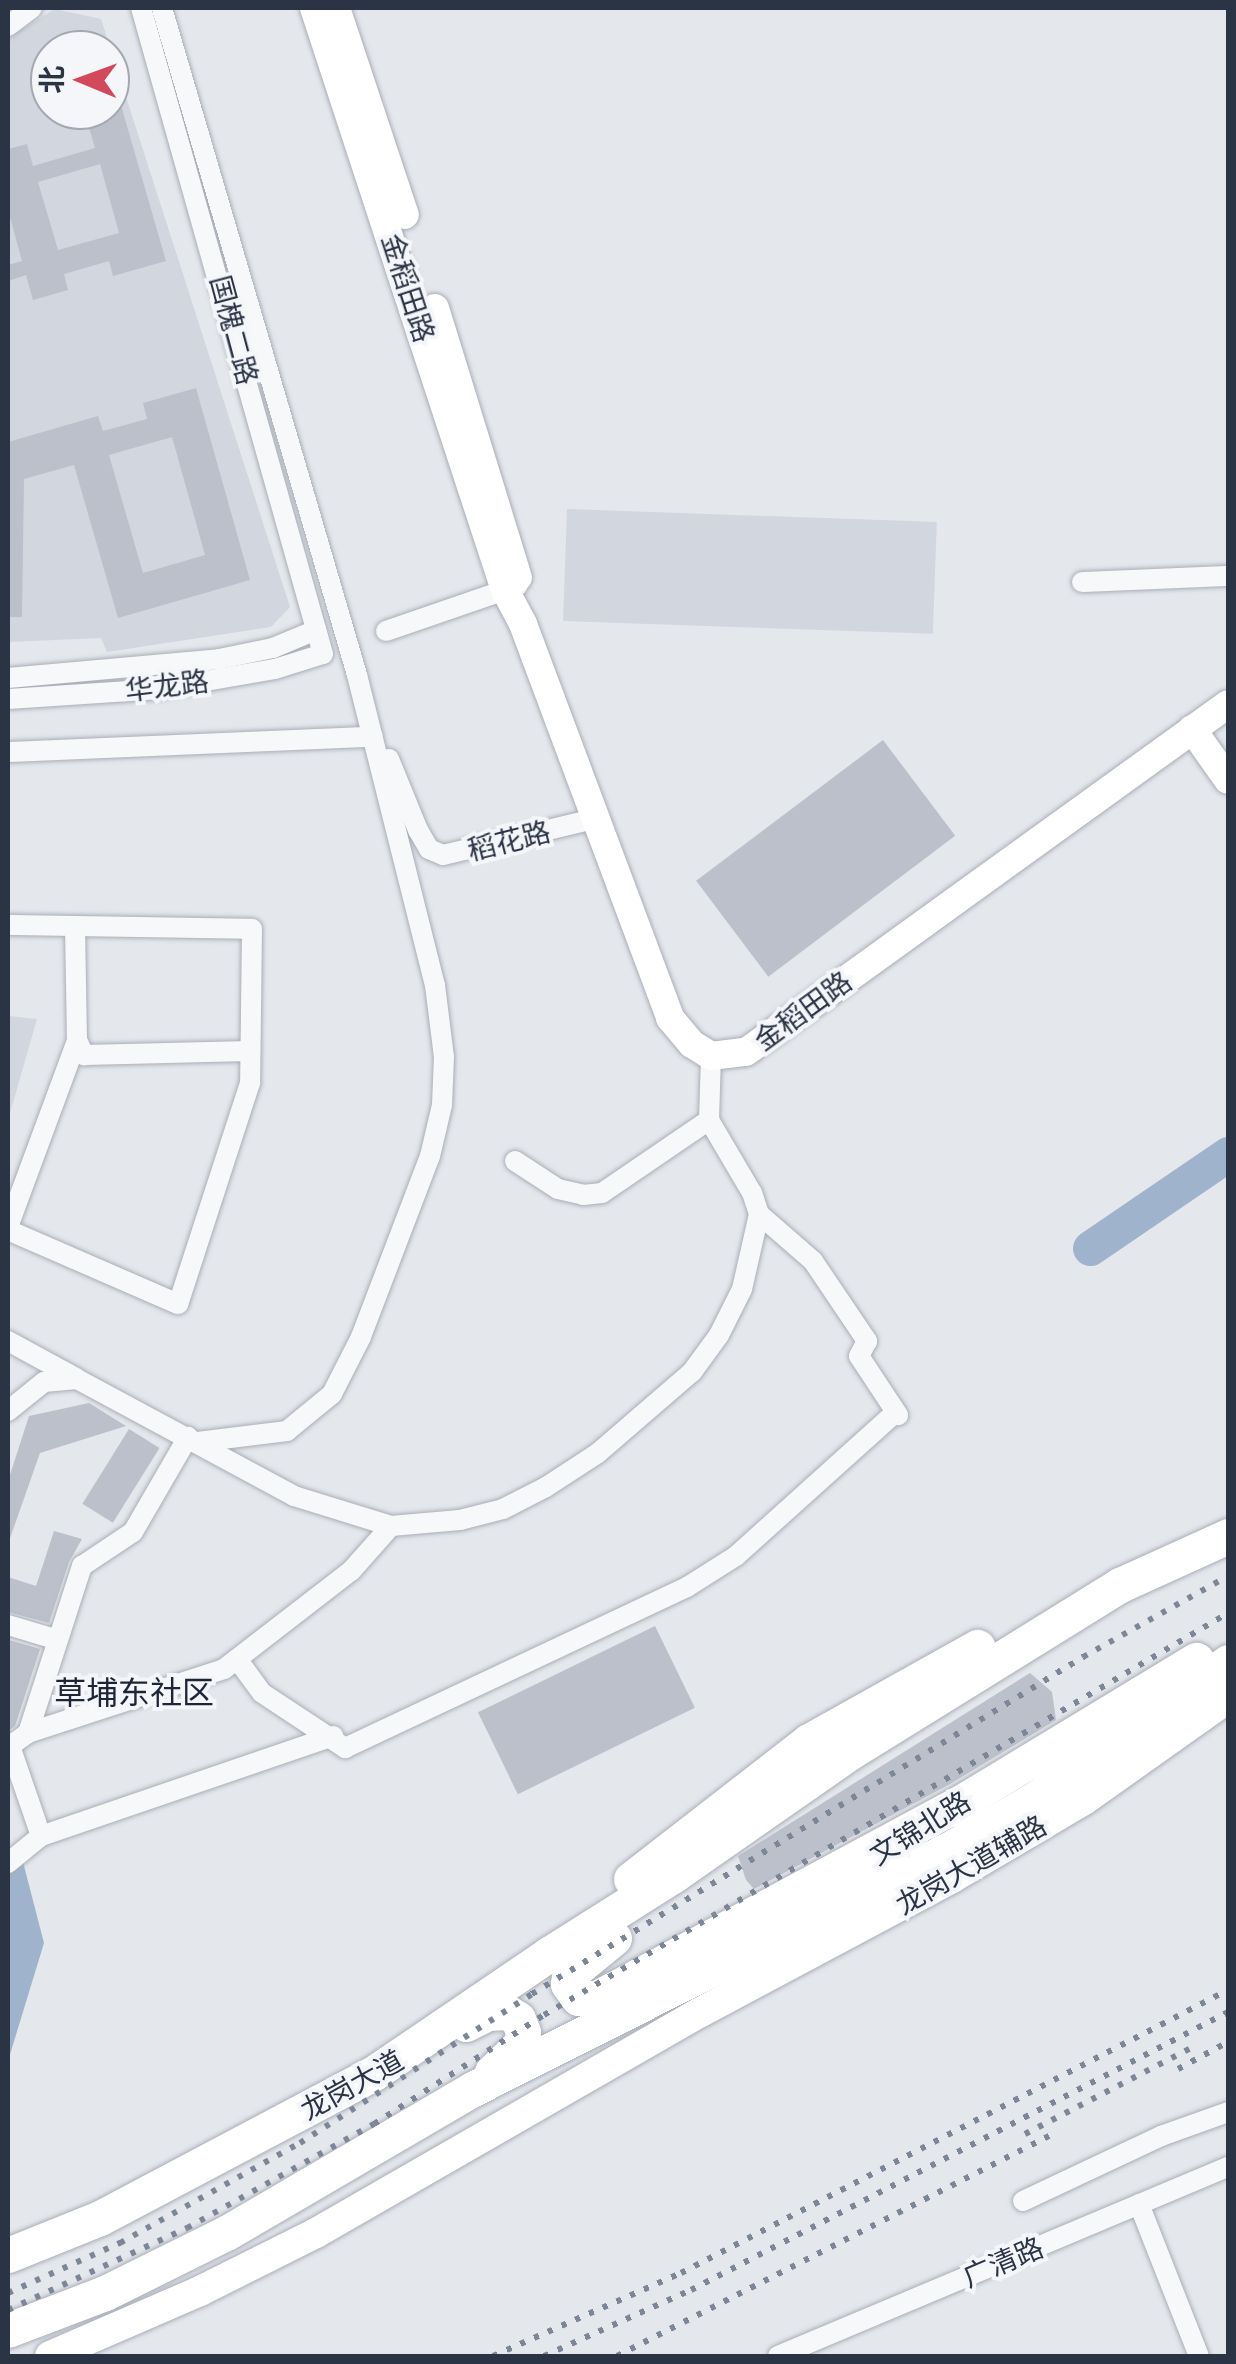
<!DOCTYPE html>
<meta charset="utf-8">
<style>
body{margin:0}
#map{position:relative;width:1236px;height:2364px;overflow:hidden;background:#e4e7ec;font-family:"PT Sans","Noto Sans SC",sans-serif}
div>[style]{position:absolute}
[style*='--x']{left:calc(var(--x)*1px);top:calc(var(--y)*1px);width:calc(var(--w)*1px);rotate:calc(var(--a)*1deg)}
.built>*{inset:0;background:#d2d6de;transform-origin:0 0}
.water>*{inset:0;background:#9fb4cc}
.river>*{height:35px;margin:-17.5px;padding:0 17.5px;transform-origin:17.5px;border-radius:17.5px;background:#9fb4cc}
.building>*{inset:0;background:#bbc0ca;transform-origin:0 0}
.roads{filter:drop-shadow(0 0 2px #a9aeb7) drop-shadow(0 0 2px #a9aeb7)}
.street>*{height:20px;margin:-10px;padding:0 10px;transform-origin:10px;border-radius:10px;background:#f7f8fa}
.secondary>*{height:28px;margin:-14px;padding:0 14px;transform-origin:14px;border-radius:14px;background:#fff}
.primary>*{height:30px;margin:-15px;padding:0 15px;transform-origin:15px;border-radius:15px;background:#fff}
.highway>*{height:35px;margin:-17.5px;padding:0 17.5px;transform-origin:17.5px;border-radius:17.5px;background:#fff}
.rail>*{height:6px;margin-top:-3px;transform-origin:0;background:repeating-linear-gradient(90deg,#7d8696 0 5px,transparent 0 15px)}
span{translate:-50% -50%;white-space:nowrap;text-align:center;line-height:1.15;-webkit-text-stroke:8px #f4f6f9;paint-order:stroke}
.street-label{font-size:28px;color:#2b3445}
.quarter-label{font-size:32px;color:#1d2536}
.frame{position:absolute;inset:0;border:10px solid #2b3445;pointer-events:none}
.north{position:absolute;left:30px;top:30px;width:100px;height:100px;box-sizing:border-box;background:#f4f6f9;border:2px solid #a4a8b1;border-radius:50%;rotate:271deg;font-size:28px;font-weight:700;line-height:40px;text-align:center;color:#2b3445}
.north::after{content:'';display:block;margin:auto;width:35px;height:45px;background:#d1495b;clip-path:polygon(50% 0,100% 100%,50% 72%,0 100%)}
</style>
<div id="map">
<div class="built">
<div style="clip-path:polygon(evenodd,55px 9px,101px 19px,290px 607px,271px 627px,107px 652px,101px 638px,8px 642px,8px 38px,55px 9px,50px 50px,110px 50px,110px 110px,50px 110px,50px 50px)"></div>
<div style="left:567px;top:509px;width:370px;height:112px;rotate:2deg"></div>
<div style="clip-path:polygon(8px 1016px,37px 1019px,8px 1120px)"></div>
</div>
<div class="water">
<div style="clip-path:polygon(23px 1862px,44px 1943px,8px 2061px,8px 1872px)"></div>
</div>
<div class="river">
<div style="--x:1090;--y:1248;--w:167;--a:-34.3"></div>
</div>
<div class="building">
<div style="clip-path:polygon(evenodd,114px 81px,166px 261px,113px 276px,109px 261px,64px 274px,68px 290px,33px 300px,26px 275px,8px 281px,8px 265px,22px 261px,8px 210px,8px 149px,27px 144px,33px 166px,95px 148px,84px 110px,110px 110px,110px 82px,114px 81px,100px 164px,119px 233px,58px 250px,38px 182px,100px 164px)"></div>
<div style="clip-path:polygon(evenodd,196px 388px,250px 580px,118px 618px,74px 465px,24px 479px,22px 617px,8px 617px,8px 442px,98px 416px,103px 431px,147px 419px,143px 403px,196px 388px,172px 437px,205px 555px,143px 573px,109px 455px,172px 437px)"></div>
<div style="left:883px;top:740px;width:120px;height:234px;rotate:53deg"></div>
<div style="clip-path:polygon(89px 1403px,126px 1426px,40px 1453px,8px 1544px,8px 1481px,29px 1416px)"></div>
<div style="left:129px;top:1429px;width:36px;height:88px;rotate:32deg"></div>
<div style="clip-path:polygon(54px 1531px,82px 1539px,69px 1562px,49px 1623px,8px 1612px,8px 1577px,36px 1586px)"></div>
<div style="left:655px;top:1626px;width:91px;height:197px;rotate:64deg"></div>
<div style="clip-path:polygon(9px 1640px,40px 1649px,15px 1726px,8px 1731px)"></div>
<div style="clip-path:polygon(1030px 1673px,1052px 1692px,1056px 1720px,950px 1784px,754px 1889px,746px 1880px,738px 1856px)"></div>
</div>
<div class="roads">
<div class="street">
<div style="--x:162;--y:8;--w:695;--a:73.7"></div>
<div style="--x:357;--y:675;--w:320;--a:75.9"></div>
<div style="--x:435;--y:985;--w:73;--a:82.9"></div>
<div style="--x:444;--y:1057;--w:48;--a:92.4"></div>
<div style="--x:442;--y:1105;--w:52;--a:103.2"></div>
<div style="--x:430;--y:1156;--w:194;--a:110.9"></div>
<div style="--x:361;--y:1337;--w:64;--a:117"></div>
<div style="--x:332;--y:1394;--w:58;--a:140.6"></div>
<div style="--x:287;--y:1431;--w:90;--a:173"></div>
<div style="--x:8;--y:26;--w:30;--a:-37"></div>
<div style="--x:1082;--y:582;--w:146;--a:-2.4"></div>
<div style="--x:386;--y:631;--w:139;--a:-19"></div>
<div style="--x:8;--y:678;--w:212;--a:-5.1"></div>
<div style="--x:219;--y:659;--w:55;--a:-11.5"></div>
<div style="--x:273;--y:648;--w:47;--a:-22.7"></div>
<div style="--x:8;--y:699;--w:152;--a:-3.8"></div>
<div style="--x:160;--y:689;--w:117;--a:-9.9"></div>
<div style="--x:275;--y:669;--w:50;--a:-17.4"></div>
<div style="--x:323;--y:654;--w:671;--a:-105.73"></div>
<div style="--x:8;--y:752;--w:365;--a:-2.4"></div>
<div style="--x:389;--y:759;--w:77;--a:67.8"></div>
<div style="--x:418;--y:830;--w:22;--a:60"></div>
<div style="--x:429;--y:849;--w:15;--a:23"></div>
<div style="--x:443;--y:855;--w:155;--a:-13.4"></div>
<div style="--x:8;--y:925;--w:244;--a:0.9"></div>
<div style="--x:252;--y:929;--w:154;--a:90.7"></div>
<div style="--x:250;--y:1083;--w:232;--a:108"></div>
<div style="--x:178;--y:1304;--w:185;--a:-156.5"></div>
<div style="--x:75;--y:926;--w:114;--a:89"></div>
<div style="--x:77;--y:1040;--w:17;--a:65"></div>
<div style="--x:84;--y:1055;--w:166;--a:-1.4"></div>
<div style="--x:515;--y:1161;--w:51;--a:33.1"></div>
<div style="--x:558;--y:1189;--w:26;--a:13"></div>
<div style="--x:583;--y:1195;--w:19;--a:-6"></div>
<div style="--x:602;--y:1193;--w:130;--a:-34.3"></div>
<div style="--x:759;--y:1214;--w:72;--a:41"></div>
<div style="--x:813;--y:1261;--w:97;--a:56"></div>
<div style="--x:867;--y:1341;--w:17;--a:118"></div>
<div style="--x:859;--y:1356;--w:71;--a:56.5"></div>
<div style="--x:8;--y:1227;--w:199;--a:-69.7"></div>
<div style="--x:8;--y:1341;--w:77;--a:28.6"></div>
<div style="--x:8;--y:1411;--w:46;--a:-38.9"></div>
<div style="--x:44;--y:1382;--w:33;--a:-5"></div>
<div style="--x:77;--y:1379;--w:247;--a:28.3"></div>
<div style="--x:294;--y:1496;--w:102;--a:17.2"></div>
<div style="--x:391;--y:1526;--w:69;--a:-5"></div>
<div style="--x:460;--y:1520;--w:44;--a:-14.3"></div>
<div style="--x:503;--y:1509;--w:48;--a:-27.1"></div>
<div style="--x:546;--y:1487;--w:62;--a:-33.2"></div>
<div style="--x:598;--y:1453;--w:124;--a:-40.8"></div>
<div style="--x:692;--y:1372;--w:46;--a:-53.9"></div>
<div style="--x:719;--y:1335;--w:51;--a:-63.4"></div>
<div style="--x:742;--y:1289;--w:77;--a:-77.2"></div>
<div style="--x:759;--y:1214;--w:22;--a:-108"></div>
<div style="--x:752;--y:1193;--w:85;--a:-120.5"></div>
<div style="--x:709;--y:1120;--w:64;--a:-88.2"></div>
<div style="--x:8;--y:1625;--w:52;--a:16.7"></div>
<div style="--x:237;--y:1659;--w:42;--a:53.7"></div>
<div style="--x:262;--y:1693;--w:100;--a:33.5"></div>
<div style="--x:345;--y:1748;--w:378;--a:-25.2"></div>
<div style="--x:687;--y:1587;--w:58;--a:-32.3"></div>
<div style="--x:736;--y:1556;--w:215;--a:-42"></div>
<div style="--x:28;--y:1733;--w:176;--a:-72.1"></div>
<div style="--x:82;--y:1566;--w:61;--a:-33.7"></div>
<div style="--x:133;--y:1532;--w:110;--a:-59.9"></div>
<div style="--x:41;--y:1836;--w:309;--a:-18.9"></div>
<div style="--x:8;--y:1863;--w:43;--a:-39.3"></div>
<div style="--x:41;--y:1836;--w:95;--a:-109"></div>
<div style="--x:10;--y:1746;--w:22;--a:-36"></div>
<div style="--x:28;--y:1733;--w:206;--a:-18.1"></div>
<div style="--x:224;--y:1669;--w:160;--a:-37.7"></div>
<div style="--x:351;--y:1571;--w:60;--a:-48.4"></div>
<div style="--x:1023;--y:2201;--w:153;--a:-25.2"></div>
<div style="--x:1161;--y:2136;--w:71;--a:-19.7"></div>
<div style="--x:1139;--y:2204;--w:163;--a:68.5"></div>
<div style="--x:778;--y:2356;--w:488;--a:-22.8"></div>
</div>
<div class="secondary">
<div style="--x:314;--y:8;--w:613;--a:71.83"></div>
<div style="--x:505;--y:590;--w:38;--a:62"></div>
<div style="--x:523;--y:624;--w:421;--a:69.5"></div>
<div style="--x:670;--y:1018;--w:34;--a:50"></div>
<div style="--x:692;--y:1044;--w:22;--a:32"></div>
<div style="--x:711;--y:1056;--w:35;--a:-7"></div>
<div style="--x:746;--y:1052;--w:594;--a:-35.83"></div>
<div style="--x:336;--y:8;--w:218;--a:71.6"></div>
<div style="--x:435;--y:308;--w:282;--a:72.9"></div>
<div style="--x:1192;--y:729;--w:62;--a:54.8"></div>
</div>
<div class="primary">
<div style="--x:50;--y:2356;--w:163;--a:-23.4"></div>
<div style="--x:200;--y:2291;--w:130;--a:-26.6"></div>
<div style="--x:316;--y:2233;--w:444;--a:-29.9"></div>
<div style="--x:701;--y:2012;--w:285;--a:-28.1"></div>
<div style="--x:952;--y:1878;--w:153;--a:-30.6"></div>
<div style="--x:1084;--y:1800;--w:176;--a:-35.3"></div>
</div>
<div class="highway">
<div style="--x:950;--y:1809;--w:288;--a:-31.2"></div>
<div style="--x:631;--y:1879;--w:225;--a:-37.8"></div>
<div style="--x:809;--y:1741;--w:193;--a:-29.2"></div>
<div style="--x:614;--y:1938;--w:58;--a:140.6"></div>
<div style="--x:569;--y:1975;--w:9;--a:96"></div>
<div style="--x:568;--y:1984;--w:17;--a:54"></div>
<div style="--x:578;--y:1998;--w:18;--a:0"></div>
<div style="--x:596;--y:1998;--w:18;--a:-27"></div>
<div style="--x:612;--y:1990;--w:407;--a:-28.3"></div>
<div style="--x:466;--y:2024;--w:25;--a:-27"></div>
<div style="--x:488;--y:2013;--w:19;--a:-3"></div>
<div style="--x:507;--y:2012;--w:13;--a:32"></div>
<div style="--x:518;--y:2019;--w:14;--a:69"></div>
<div style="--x:523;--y:2032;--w:11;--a:95"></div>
<div style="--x:522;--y:2043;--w:42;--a:136"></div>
<div style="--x:8;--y:2255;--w:99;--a:-21.9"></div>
<div style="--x:100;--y:2218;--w:310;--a:-27.9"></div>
<div style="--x:374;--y:2073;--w:212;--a:-34.2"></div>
<div style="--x:549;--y:1954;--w:148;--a:-32.3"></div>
<div style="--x:674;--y:1875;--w:213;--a:-34.9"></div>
<div style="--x:849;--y:1753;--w:319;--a:-31.8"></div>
<div style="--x:1120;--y:1585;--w:119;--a:-24.4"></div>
<div style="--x:8;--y:2330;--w:104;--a:-20.9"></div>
<div style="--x:105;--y:2293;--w:137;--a:-26.4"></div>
<div style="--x:228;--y:2232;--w:284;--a:-30.3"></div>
<div style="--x:473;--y:2089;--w:530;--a:-26.71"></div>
<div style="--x:946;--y:1851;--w:107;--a:-30.4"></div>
<div style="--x:1038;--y:1797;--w:233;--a:-35.4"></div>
</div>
</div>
<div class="rail">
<div style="--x:1178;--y:2069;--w:57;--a:-28.4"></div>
<div style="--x:1025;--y:2134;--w:185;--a:-27.4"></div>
<div style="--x:8;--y:2293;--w:123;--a:-24.1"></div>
<div style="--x:120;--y:2243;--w:206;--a:-29.1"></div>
<div style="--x:300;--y:2143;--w:276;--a:-32.7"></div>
<div style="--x:532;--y:1994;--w:646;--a:-31.45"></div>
<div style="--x:1083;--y:1657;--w:166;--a:-29.2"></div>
<div style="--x:8;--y:2310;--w:197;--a:-24.6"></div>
<div style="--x:187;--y:2228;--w:214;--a:-29.1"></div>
<div style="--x:374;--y:2124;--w:202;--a:-32.7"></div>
<div style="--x:544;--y:2015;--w:793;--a:-30.44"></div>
<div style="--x:493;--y:2356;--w:206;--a:-23.8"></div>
<div style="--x:681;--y:2273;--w:616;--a:-27.36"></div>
<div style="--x:544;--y:2356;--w:161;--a:-24.2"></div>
<div style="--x:691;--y:2290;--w:605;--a:-27.37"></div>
<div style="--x:617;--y:2356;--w:485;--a:-27"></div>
</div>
<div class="street-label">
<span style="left:408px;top:288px;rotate:72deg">金稻田路</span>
<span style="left:234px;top:330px;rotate:75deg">国槐二路</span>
<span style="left:167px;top:686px;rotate:-7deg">华龙路</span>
<span style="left:509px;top:841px;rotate:-14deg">稻花路</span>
<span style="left:803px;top:1011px;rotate:-36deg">金稻田路</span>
<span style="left:920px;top:1828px;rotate:-32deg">文锦北路</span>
<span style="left:971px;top:1865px;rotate:-30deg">龙岗大道辅路</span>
<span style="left:352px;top:2085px;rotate:-29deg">龙岗大道</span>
<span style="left:1003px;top:2262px;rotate:-23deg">广清路</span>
</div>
<div class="quarter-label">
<span style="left:134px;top:1692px">草埔东社区</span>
</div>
<div class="frame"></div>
<div class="north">北</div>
</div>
